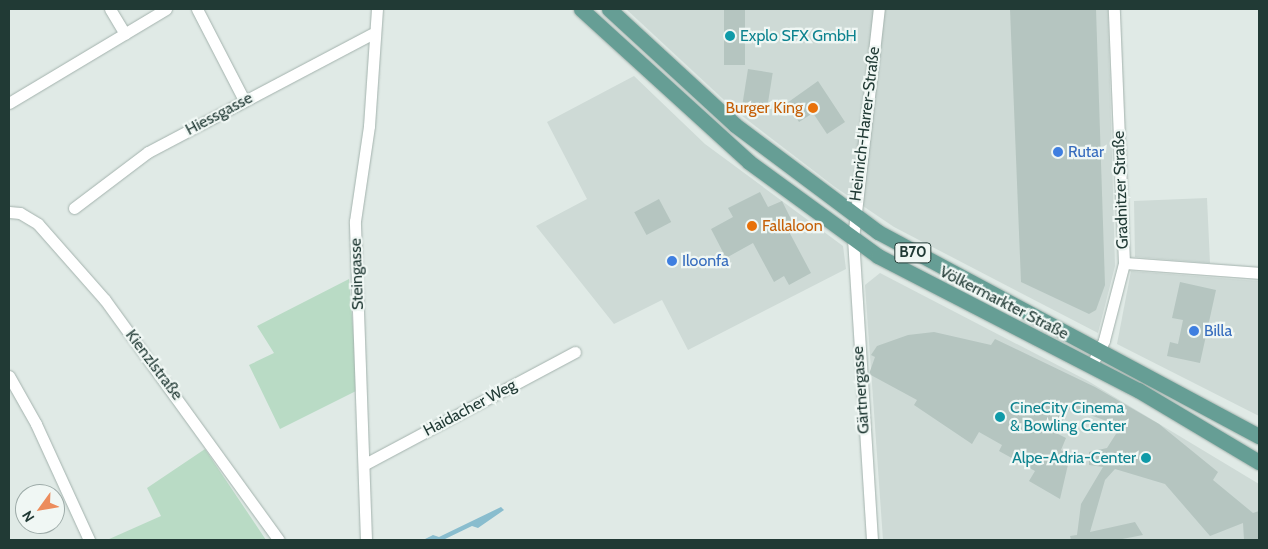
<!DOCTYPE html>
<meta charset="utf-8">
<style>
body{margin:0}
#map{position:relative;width:1268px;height:549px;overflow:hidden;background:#e0eae6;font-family:Cabin,sans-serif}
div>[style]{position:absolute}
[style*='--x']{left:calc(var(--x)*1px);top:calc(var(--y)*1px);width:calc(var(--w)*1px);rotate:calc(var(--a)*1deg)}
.built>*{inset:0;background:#cedad6}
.green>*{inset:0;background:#b9dbc5}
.water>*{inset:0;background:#89bdce}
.building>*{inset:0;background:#b5c5c0;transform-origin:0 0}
.roads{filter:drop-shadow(0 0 1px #a3b2ad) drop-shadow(0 0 1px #a3b2ad)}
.minor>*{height:11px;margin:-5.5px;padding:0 5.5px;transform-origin:5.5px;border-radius:5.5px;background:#fff}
.primary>*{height:15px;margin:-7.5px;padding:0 7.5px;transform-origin:7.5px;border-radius:7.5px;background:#669e95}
.dots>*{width:14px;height:14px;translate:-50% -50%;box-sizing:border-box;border:2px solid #f0f7f4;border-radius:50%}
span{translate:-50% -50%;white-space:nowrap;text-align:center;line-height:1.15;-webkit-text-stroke:4.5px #f0f7f4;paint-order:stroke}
.shield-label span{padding:1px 4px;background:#f0f7f4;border:1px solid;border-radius:4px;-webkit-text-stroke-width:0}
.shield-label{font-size:15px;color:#213a35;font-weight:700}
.culture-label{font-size:16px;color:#0d838f}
.left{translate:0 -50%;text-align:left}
.right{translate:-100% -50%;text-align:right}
.food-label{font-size:16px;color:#c56008}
.street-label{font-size:16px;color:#213a35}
.shop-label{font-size:16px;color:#366cbe}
.frame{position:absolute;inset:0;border:10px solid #213a35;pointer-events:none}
.north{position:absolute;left:15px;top:484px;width:50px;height:50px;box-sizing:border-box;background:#f0f7f4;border:1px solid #9daba8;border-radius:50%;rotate:238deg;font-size:14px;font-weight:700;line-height:20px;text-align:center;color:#213a35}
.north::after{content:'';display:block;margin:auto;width:18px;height:22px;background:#ec8c5c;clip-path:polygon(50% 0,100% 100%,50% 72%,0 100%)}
</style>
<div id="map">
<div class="built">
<div style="clip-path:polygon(626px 9px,1108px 9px,1115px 266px,1098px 333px,894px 227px,835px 187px,737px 112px)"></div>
<div style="clip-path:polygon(634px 76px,705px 144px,843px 246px,846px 269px,688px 350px,662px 300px,614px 324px,536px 226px,587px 199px,547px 122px)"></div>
<div style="clip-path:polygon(1207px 198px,1210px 263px,1135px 257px,1134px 201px)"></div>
<div style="clip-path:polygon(1131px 271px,1259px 281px,1259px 416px,1117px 344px)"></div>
<div style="clip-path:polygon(880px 273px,1088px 381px,1259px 484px,1259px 540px,883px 540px,865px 285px)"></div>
</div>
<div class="green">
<div style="clip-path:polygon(349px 279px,358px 390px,280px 429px,249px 365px,274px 353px,257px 326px)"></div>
<div style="clip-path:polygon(205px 449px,266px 540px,107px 540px,161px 516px,147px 488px)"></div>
</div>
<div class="water">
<div style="clip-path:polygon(501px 507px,504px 510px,478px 528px,472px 526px,443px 540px,423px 540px,433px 535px,439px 537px)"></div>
</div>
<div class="building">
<div style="left:724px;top:9px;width:21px;height:56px"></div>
<div style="clip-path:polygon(1010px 9px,1096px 9px,1105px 285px,1096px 310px,1089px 314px,1021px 282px)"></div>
<div style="left:748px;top:69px;width:25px;height:40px;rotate:9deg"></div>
<div style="clip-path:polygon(818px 81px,845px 122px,827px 134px,813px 113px,799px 122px,787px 103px)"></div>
<div style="clip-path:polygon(760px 192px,768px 207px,782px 201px,793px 223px,786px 226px,811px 273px,789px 285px,784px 276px,774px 282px,753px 243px,726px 258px,711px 229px,733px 217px,728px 208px)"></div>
<div style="left:659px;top:199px;width:26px;height:28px;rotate:62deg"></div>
<div style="clip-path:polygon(1180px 282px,1216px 290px,1200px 363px,1167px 356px,1170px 342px,1178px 344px,1183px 320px,1172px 318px)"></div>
<div style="clip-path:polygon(934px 332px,991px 345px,995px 339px,1095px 387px,1159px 424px,1218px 472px,1213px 480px,1253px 513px,1259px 511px,1259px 540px,1244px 540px,1243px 523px,1210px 536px,1165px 484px,1115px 469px,1105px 480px,1090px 532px,1135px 522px,1143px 535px,1117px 540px,1071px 540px,1070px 536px,1077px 535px,1081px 504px,1103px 467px,1089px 465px,1089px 452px,1107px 448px,1121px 426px,1070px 408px,1056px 433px,1066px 438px,1061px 450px,1070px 456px,1060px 499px,1029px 481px,1035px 471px,999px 451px,1002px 445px,979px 432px,972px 444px,914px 405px,917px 400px,869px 374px,875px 357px,871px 355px,877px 346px,908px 335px)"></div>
</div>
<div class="roads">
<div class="minor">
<div style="--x:110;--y:9;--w:29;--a:59"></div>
<div style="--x:197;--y:9;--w:102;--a:62.7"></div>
<div style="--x:9;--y:103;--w:183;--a:-30.9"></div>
<div style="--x:74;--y:208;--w:93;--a:-37.1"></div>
<div style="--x:148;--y:152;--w:253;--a:-27.8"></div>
<div style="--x:9;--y:212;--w:11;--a:5"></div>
<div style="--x:20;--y:213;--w:21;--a:31"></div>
<div style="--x:38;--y:224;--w:101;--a:48.6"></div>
<div style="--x:105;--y:300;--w:296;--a:54.1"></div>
<div style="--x:1124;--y:263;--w:135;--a:4.2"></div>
<div style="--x:1091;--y:366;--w:29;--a:-63"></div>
<div style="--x:1104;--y:340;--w:80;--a:-75.4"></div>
<div style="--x:1124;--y:263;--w:254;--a:-92.3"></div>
<div style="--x:9;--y:376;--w:55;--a:60.6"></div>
<div style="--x:36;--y:424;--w:128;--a:65.4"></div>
<div style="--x:365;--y:464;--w:238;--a:-28.1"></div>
<div style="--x:366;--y:540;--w:319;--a:-92"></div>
<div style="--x:355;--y:221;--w:96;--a:-81.6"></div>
<div style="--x:369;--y:126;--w:117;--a:-86.1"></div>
<div style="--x:872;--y:540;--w:302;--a:-93.6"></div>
<div style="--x:853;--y:239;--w:231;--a:-83.6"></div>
</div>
<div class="primary">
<div style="--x:581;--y:9;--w:227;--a:42.3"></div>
<div style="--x:749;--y:162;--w:160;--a:36.1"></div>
<div style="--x:878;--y:256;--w:292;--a:27.3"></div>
<div style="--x:1138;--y:390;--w:141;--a:30.8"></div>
<div style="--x:609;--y:9;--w:171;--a:42.6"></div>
<div style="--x:735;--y:125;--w:179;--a:36.8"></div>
<div style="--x:878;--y:232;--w:432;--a:28.2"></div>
</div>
</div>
<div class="dots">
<div style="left:730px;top:36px;background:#0f9aa8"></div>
<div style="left:813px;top:108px;background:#e8710a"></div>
<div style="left:1058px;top:152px;background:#3f7fe0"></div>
<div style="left:752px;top:226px;background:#e8710a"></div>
<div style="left:672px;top:261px;background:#3f7fe0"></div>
<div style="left:1194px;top:331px;background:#3f7fe0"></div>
<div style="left:1000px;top:417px;background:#0f9aa8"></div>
<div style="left:1146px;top:458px;background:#0f9aa8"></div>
</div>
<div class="shield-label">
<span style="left:913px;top:253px">B70</span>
</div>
<div class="culture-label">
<span class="left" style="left:740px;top:36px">Explo SFX GmbH</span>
<span class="left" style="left:1010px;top:417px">CineCity Cinema<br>&amp; Bowling Center</span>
<span class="right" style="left:1136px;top:458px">Alpe-Adria-Center</span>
</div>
<div class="food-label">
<span class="right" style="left:803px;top:108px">Burger King</span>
<span class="left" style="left:762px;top:226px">Fallaloon</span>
</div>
<div class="street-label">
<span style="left:219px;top:114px;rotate:-28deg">Hiessgasse</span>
<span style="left:865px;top:124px;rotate:-83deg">Heinrich-Harrer-Straße</span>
<span style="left:1121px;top:190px;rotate:-92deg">Gradnitzer Straße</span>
<span style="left:357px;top:274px;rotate:-92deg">Steingasse</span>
<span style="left:1004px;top:303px;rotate:27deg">Völkermarkter Straße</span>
<span style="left:154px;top:365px;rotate:53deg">Kienzlstraße</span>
<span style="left:861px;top:390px;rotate:-94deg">Gärtnergasse</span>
<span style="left:470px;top:408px;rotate:-28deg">Haidacher Weg</span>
</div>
<div class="shop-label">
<span class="left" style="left:1068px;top:152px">Rutar</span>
<span class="left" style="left:682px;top:261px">Iloonfa</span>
<span class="left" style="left:1204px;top:331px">Billa</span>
</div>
<div class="frame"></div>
<div class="north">N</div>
</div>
